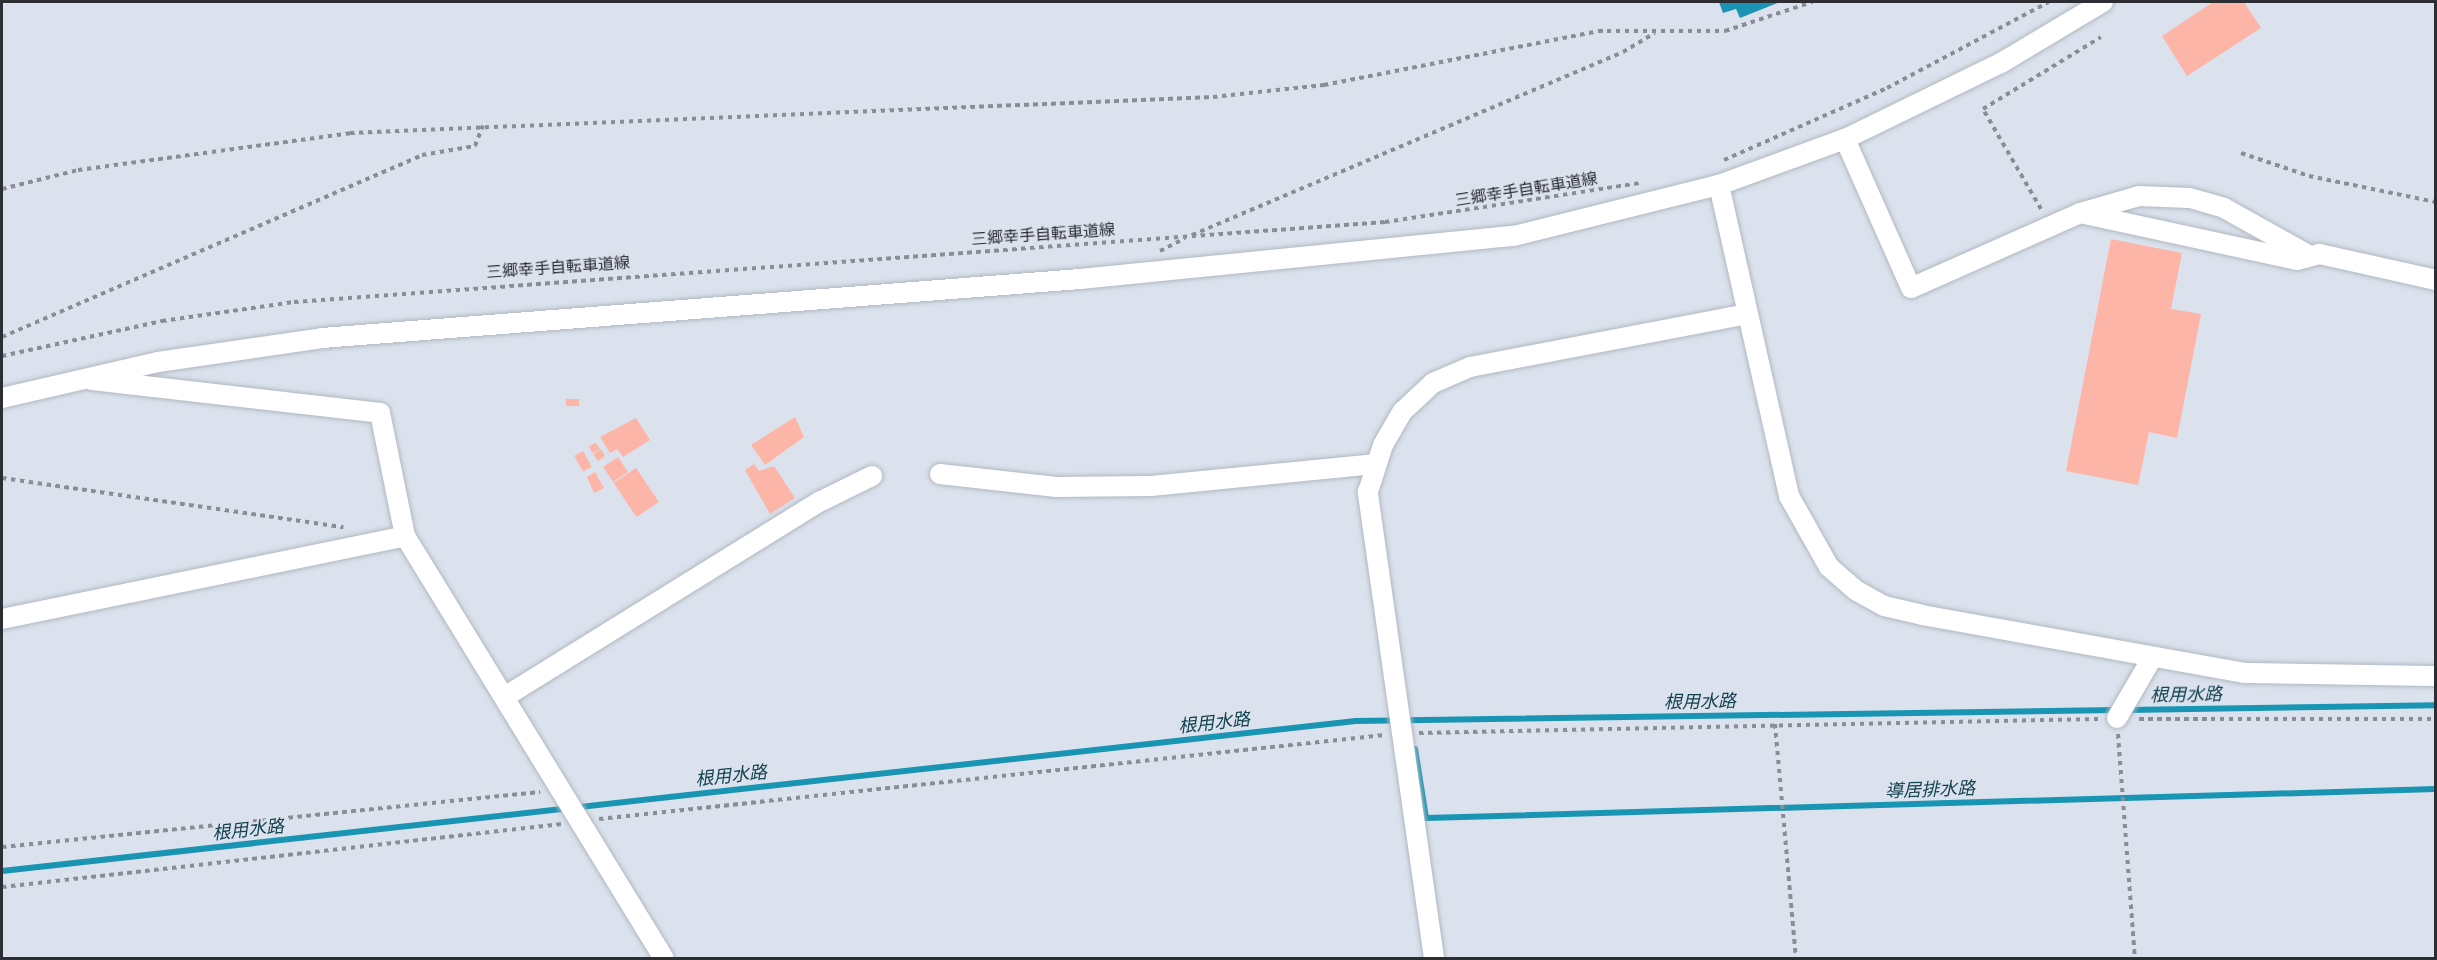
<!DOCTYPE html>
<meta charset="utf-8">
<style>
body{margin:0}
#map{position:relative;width:2437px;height:960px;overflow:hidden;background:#dbe2ed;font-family:Barlow,"Noto Sans JP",sans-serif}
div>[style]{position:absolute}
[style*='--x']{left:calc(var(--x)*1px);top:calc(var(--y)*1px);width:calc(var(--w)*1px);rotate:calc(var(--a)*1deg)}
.water>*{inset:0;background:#1994b2}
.stream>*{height:6px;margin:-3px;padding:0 3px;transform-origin:3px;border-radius:3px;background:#1994b2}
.building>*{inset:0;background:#fdb5a8;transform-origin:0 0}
.path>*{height:4px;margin-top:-2px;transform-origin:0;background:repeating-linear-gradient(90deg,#898e96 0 4.5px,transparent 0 9px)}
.roads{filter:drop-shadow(0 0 2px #b1b8c2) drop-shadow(0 0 2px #b1b8c2)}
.minor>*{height:20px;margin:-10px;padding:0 10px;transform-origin:10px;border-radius:10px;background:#fff}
span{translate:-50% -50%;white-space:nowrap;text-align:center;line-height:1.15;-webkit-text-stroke:4.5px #dbe2ed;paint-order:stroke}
.street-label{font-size:16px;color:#2c2e33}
.water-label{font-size:18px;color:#12424f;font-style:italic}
.frame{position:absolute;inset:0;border:3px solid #2c2e33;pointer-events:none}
</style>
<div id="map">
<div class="water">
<div style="clip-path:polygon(1719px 2px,1780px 2px,1740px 18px,1736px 9px,1723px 13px)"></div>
</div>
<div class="stream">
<div style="--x:2127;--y:710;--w:309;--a:-0.9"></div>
<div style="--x:1415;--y:749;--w:70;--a:80.9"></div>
<div style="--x:1426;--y:818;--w:1010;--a:-1.64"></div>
<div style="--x:2;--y:871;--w:1362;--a:-6.32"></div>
<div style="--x:1356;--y:721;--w:761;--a:-0.83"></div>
</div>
<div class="building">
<div style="clip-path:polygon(2213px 2px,2244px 2px,2261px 28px,2187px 76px,2162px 36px)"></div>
<div style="clip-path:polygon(2111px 239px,2182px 253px,2171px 309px,2201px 314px,2177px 438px,2149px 432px,2138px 485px,2066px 471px)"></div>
<div style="left:566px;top:399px;width:13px;height:7px"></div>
<div style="clip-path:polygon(795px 417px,804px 437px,765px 465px,751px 445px)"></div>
<div style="clip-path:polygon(636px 418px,650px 440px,623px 457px,617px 449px,610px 453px,600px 437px)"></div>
<div style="clip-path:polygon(596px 443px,600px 449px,592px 453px,589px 446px)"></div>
<div style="clip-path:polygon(601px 449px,605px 456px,598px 461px,593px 454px)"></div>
<div style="left:583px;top:451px;width:18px;height:10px;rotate:61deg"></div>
<div style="left:618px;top:457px;width:18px;height:18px;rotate:56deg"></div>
<div style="clip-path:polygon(754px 464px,759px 471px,774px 466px,795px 498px,770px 514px,745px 470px)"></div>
<div style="left:636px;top:468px;width:41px;height:27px;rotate:56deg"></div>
<div style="clip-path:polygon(595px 472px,604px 488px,594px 493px,587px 477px)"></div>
</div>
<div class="path">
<div style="--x:2241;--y:153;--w:72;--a:18.7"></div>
<div style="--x:2309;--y:176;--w:130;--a:11.6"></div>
<div style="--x:1724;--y:160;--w:178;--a:-23.8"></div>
<div style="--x:1887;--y:88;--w:183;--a:-28"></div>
<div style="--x:2;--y:189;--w:78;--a:-14"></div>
<div style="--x:78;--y:170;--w:275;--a:-7.7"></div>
<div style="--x:350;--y:133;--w:864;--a:-2.39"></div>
<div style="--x:1213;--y:97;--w:112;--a:-6.2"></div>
<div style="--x:1324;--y:85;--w:279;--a:-11.1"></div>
<div style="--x:1598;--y:31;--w:127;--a:0"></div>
<div style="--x:1725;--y:31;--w:92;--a:-18.4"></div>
<div style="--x:2041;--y:209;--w:116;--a:-120.1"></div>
<div style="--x:1983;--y:109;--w:138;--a:-31.4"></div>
<div style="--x:1192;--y:235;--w:468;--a:-23"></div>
<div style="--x:1623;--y:52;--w:37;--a:-31"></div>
<div style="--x:1160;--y:251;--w:28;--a:-27"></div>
<div style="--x:2;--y:337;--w:458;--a:-23.4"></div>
<div style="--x:422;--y:155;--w:54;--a:-9.6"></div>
<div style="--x:475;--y:146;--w:22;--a:-69"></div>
<div style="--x:2;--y:356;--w:164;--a:-12.3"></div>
<div style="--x:162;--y:321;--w:133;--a:-8.2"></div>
<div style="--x:294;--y:302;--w:1094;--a:-4.19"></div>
<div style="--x:1385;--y:222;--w:257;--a:-8.7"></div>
<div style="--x:2;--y:478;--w:345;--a:8.2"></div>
<div style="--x:2139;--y:719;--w:297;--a:0"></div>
<div style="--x:1775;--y:724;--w:235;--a:84.9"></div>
<div style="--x:1419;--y:733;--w:680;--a:-1.18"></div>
<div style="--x:2118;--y:734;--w:225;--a:85.7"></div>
<div style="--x:599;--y:819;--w:790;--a:-6.1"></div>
<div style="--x:2;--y:847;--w:541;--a:-5.84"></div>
<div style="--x:2;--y:887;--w:564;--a:-6.42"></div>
</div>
<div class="roads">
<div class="minor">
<div style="--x:1845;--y:139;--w:163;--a:66.1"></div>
<div style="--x:1911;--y:288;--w:185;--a:-23.9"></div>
<div style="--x:2080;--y:213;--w:61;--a:-16.1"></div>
<div style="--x:2139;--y:196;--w:51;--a:2.2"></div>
<div style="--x:2190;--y:198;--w:35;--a:16"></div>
<div style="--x:2224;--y:208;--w:96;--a:29.2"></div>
<div style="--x:1719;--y:185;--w:319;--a:77.3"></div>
<div style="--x:1789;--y:496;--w:81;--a:60.6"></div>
<div style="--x:1829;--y:567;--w:37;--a:41"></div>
<div style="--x:1857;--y:591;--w:31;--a:29"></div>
<div style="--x:1884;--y:606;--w:39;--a:13"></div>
<div style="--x:1922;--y:615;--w:327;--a:10.2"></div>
<div style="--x:2244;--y:673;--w:192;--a:0.9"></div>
<div style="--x:2080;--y:213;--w:222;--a:12.2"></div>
<div style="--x:2297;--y:260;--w:23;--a:-15"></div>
<div style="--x:2319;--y:254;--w:120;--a:12.5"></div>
<div style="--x:92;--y:380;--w:290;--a:6.5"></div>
<div style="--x:380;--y:413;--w:126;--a:78.5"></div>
<div style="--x:405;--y:536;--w:495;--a:58.5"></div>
<div style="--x:2;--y:398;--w:160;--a:-13"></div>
<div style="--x:158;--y:362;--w:166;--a:-8.3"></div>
<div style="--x:322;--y:338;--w:760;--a:-4.45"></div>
<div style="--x:1080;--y:279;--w:436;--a:-5.7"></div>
<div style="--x:1514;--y:236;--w:211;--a:-14"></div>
<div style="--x:1719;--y:185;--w:134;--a:-20.1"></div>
<div style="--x:1845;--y:139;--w:174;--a:-26"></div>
<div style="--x:2001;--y:63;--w:119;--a:-30.9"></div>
<div style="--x:940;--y:474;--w:117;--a:6.4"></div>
<div style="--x:1056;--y:487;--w:95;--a:-0.6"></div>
<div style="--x:1151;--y:486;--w:227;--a:-5.6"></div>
<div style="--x:2;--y:619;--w:411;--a:-11.6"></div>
<div style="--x:506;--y:696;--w:370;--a:-31.8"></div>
<div style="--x:821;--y:501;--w:57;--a:-26.1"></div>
<div style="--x:2117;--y:718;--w:69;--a:-59.7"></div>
<div style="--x:1434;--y:958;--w:471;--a:-98.1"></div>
<div style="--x:1368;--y:492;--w:49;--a:-72.3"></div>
<div style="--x:1383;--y:445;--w:39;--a:-60"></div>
<div style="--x:1403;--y:411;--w:41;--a:-43"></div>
<div style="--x:1433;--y:383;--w:40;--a:-23.4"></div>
<div style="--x:1470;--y:367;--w:282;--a:-10.8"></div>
</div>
</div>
<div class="street-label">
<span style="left:1526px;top:189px;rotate:-9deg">三郷幸手自転車道線</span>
<span style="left:1043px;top:234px;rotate:-4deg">三郷幸手自転車道線</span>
<span style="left:558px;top:267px;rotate:-4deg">三郷幸手自転車道線</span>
</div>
<div class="water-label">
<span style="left:2186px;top:694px;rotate:-1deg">根用水路</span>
<span style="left:1700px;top:701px;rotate:-1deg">根用水路</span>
<span style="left:1214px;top:722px;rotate:-6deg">根用水路</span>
<span style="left:731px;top:775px;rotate:-6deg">根用水路</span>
<span style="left:1930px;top:789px;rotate:-2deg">導居排水路</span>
<span style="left:248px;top:829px;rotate:-6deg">根用水路</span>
</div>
<div class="frame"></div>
</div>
